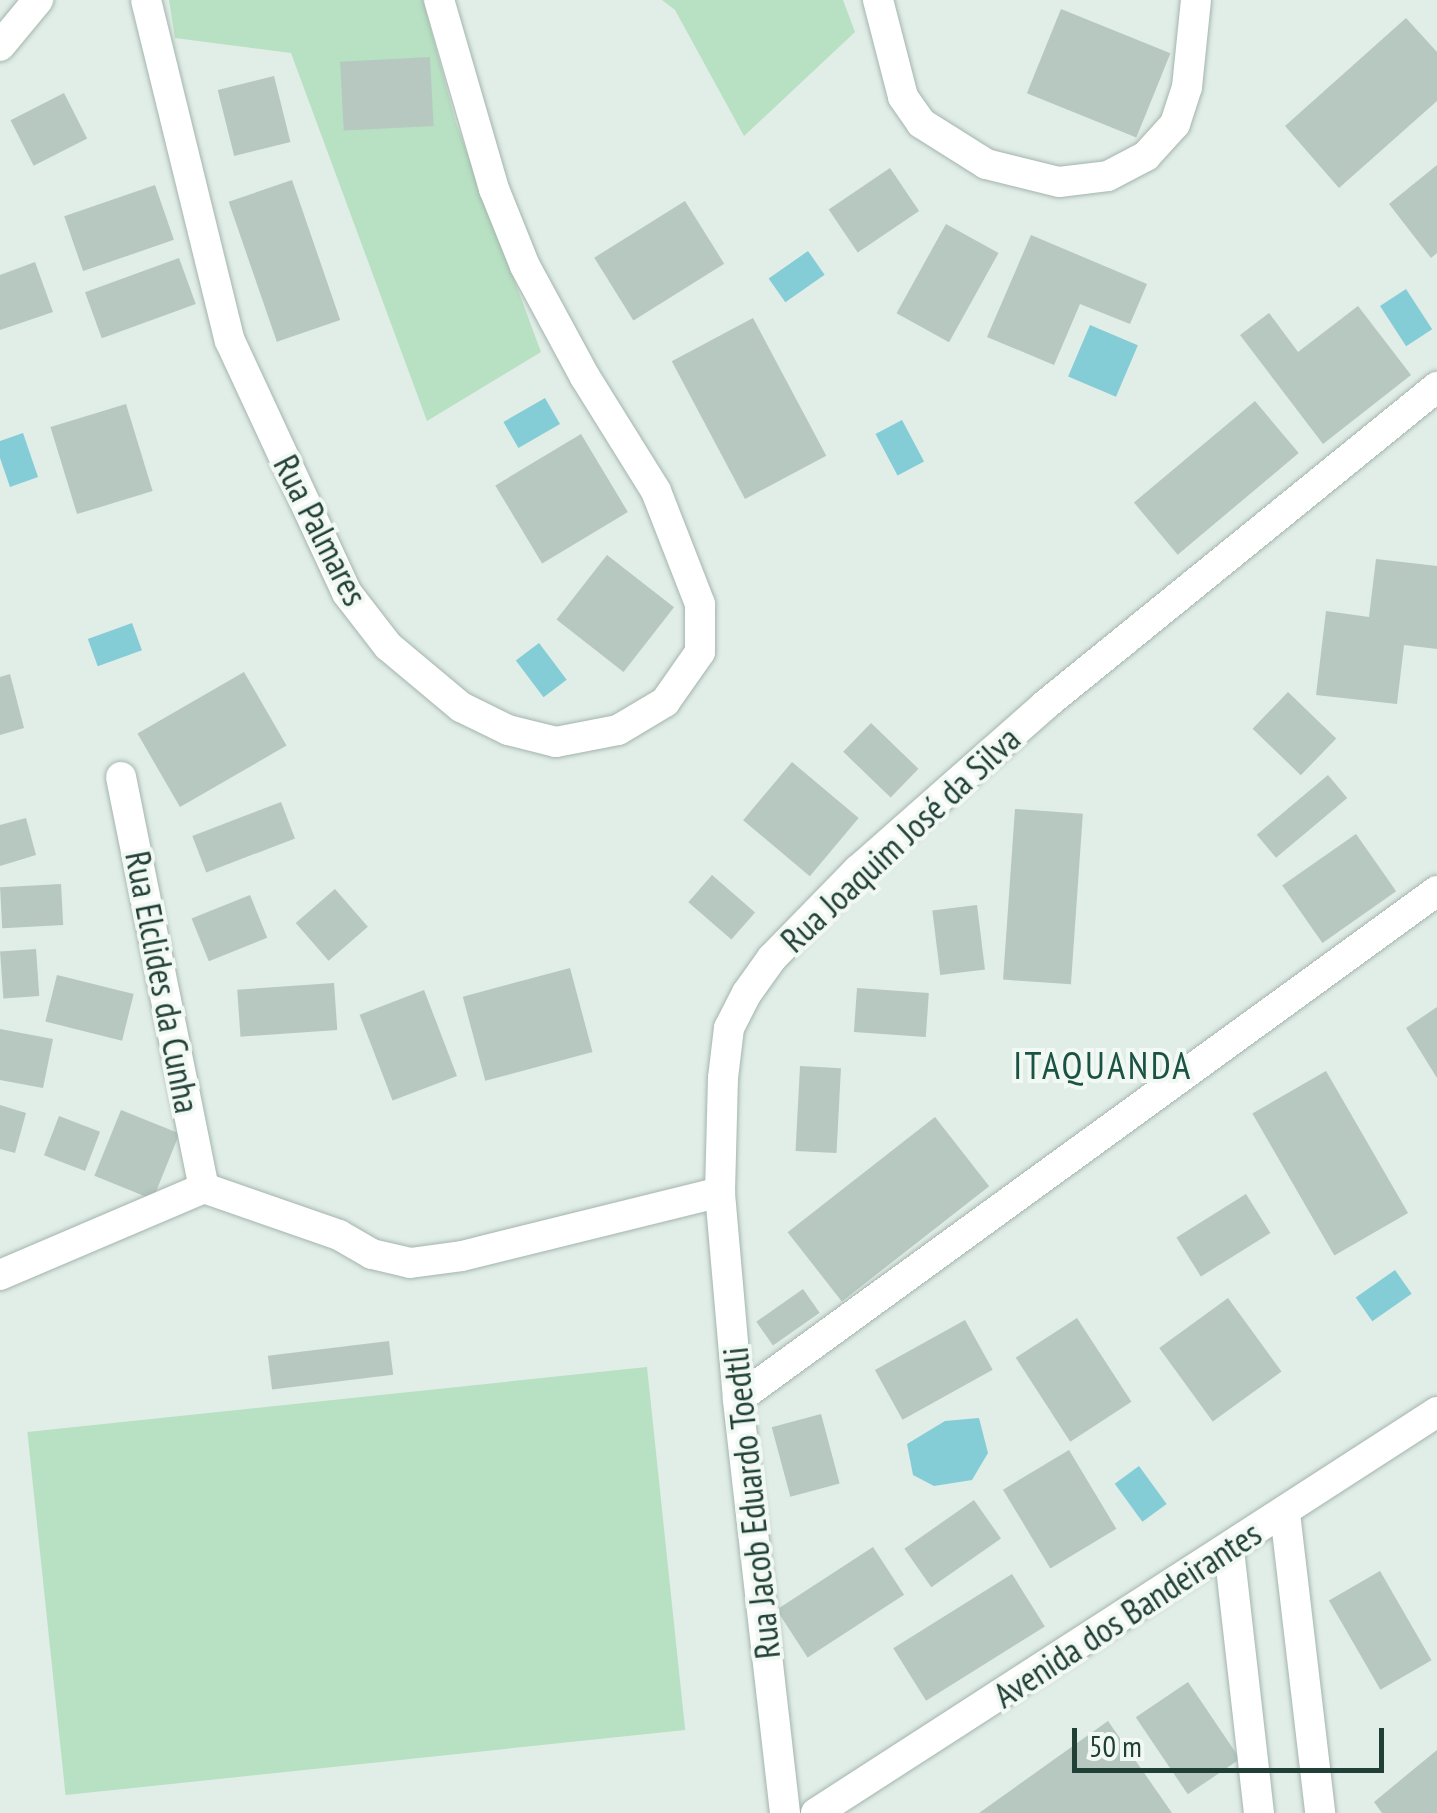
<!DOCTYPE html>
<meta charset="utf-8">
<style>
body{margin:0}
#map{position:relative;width:1437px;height:1813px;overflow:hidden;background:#e1ede7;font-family:"PT Sans Narrow",sans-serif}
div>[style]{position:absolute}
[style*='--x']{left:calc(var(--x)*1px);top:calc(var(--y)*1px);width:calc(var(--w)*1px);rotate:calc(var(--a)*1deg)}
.green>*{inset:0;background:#b8e0c2;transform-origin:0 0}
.water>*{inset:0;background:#84cdd7;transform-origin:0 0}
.building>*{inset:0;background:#b6c8c0;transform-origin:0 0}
.roads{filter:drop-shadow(0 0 2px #a3b5ae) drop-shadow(0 0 2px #a3b5ae)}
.minor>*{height:30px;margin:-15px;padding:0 15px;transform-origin:15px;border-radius:15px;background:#fff}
span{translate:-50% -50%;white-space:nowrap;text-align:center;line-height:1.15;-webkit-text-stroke:8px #f2f9f5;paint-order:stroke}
.street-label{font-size:35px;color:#203f36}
.neighbourhood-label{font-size:38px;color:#1a5343;letter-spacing:2.5px}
.scale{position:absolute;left:1072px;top:1728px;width:312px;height:45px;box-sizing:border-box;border:5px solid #203f36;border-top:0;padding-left:12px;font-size:30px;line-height:35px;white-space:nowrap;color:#203f36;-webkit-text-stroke:8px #f2f9f5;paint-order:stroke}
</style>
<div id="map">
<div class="green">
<div style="clip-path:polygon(169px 0,423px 0,456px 123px,541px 352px,427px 421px,291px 53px,175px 38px)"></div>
<div style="clip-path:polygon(662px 0,843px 0,855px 32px,744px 136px,675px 10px)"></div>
<div style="left:647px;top:1367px;width:365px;height:623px;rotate:84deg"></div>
</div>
<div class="water">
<div style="left:808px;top:251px;width:29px;height:48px;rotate:55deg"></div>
<div style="left:1406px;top:289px;width:48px;height:31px;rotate:57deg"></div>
<div style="left:1090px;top:325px;width:52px;height:56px;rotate:23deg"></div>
<div style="left:545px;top:398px;width:30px;height:48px;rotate:60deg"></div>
<div style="left:902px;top:420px;width:47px;height:30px;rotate:62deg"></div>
<div style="clip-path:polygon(23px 433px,38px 477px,10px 487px,0 458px,0 441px)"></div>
<div style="left:132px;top:623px;width:29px;height:47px;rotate:70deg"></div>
<div style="left:539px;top:643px;width:46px;height:29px;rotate:53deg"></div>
<div style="left:1395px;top:1270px;width:29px;height:48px;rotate:55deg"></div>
<div style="clip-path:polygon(979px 1418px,988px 1453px,972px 1480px,934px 1486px,913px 1475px,907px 1444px,945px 1421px)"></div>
<div style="left:1139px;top:1466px;width:47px;height:30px;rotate:54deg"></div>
</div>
<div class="building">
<div style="left:1061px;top:9px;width:118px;height:91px;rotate:22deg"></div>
<div style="clip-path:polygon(1406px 18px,1437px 52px,1437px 101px,1339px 188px,1285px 126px)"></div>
<div style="left:430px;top:57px;width:69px;height:90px;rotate:87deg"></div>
<div style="left:274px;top:76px;width:68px;height:58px;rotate:76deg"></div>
<div style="left:64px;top:93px;width:51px;height:60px;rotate:63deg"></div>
<div style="clip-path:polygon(1437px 165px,1437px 253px,1431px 258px,1389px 204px)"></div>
<div style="left:890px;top:168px;width:52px;height:74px;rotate:56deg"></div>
<div style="left:292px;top:180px;width:148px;height:67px;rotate:71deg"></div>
<div style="left:155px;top:185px;width:58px;height:96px;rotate:71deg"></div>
<div style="left:685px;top:201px;width:74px;height:107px;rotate:58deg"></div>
<div style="left:946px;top:224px;width:60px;height:102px;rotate:29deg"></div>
<div style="clip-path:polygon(1031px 235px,1147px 284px,1130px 324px,1080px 304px,1054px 365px,987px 337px)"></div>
<div style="left:179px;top:258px;width:49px;height:100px;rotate:70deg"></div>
<div style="clip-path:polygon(35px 262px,53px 312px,0 330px,0 275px)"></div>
<div style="clip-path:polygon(1358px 306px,1411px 375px,1323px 444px,1240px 335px,1269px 313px,1298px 352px)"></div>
<div style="left:753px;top:318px;width:156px;height:92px;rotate:62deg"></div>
<div style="left:1255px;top:401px;width:68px;height:158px;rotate:50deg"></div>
<div style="left:126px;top:404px;width:91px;height:79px;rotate:73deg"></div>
<div style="left:581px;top:434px;width:91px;height:100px;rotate:59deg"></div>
<div style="left:607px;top:555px;width:85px;height:82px;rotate:38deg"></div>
<div style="clip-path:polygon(1376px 559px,1437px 566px,1437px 649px,1404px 645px,1397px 704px,1316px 695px,1326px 611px,1369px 617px)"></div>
<div style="left:244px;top:672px;width:85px;height:123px;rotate:60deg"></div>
<div style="clip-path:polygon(10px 674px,24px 728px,0 735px,0 677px)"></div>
<div style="left:1288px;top:692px;width:67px;height:51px;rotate:44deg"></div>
<div style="left:871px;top:723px;width:66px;height:40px;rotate:44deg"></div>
<div style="left:792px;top:762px;width:87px;height:76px;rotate:40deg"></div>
<div style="left:1328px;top:775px;width:30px;height:93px;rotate:50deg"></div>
<div style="left:281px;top:802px;width:39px;height:95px;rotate:69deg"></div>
<div style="left:1015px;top:809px;width:68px;height:171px;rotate:4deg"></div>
<div style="clip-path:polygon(26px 818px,36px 855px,0 866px,0 825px)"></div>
<div style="left:1356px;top:834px;width:70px;height:90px;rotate:55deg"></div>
<div style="left:712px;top:875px;width:57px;height:36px;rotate:41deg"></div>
<div style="left:61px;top:884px;width:41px;height:61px;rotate:87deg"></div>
<div style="left:335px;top:889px;width:50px;height:52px;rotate:49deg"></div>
<div style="left:250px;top:895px;width:46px;height:63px;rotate:68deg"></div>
<div style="left:977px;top:905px;width:65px;height:45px;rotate:83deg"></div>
<div style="left:36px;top:949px;width:47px;height:36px;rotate:86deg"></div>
<div style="left:570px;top:968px;width:87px;height:111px;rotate:75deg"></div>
<div style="left:57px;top:975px;width:79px;height:48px;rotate:14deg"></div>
<div style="left:334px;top:983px;width:47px;height:97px;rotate:86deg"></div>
<div style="left:857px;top:988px;width:72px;height:44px;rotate:4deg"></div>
<div style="left:424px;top:990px;width:92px;height:69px;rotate:69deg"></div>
<div style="clip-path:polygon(1437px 1007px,1437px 1078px,1406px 1028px)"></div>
<div style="clip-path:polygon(0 1029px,53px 1039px,43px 1088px,0 1080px)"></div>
<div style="left:800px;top:1066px;width:41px;height:85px;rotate:3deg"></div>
<div style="left:1326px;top:1071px;width:164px;height:85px;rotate:60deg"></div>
<div style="clip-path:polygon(0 1105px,26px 1113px,15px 1153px,0 1149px)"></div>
<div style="left:121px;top:1110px;width:63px;height:71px;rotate:22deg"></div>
<div style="left:59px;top:1116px;width:44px;height:42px;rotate:21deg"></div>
<div style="left:935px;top:1117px;width:88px;height:187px;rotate:52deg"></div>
<div style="left:1246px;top:1194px;width:46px;height:82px;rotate:58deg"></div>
<div style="left:803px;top:1289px;width:29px;height:57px;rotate:55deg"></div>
<div style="left:1228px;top:1298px;width:91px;height:85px;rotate:54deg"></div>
<div style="left:1077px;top:1318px;width:100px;height:73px;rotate:57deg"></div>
<div style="left:965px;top:1320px;width:57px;height:103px;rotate:61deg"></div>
<div style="left:389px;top:1341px;width:34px;height:122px;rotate:83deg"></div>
<div style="left:821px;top:1414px;width:72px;height:51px;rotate:75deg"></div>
<div style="left:1069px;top:1450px;width:92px;height:77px;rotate:59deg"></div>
<div style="left:974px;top:1500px;width:47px;height:85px;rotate:55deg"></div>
<div style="left:873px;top:1547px;width:57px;height:115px;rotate:57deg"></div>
<div style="left:1380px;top:1571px;width:103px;height:59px;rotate:60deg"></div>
<div style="left:1012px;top:1574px;width:62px;height:140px;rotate:58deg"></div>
<div style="left:1188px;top:1682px;width:93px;height:63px;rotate:56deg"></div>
<div style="clip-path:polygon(1108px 1721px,1172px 1813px,979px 1813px)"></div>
<div style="clip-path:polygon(1437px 1750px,1437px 1813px,1382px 1813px,1374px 1802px)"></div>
</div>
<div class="roads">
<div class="minor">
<div style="--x:146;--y:0;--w:351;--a:76.2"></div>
<div style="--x:230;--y:341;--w:278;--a:65.1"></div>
<div style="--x:347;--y:593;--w:67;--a:52.3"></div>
<div style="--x:388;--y:646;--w:95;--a:39.9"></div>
<div style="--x:461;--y:707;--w:52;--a:26.1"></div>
<div style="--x:508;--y:730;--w:49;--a:14"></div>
<div style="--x:556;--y:742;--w:63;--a:-11"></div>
<div style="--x:618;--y:730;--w:55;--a:-30.8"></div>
<div style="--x:665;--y:702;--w:61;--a:-55"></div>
<div style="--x:700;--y:652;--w:48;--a:-90"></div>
<div style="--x:700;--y:604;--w:121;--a:-111.3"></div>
<div style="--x:656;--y:491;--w:134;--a:-121.9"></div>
<div style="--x:585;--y:377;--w:126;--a:-118.4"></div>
<div style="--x:525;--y:266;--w:83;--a:-111.9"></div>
<div style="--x:494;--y:189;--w:197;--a:-106.2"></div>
<div style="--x:878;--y:0;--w:100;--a:75.5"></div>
<div style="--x:903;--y:97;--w:32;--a:55"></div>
<div style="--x:921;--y:123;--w:77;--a:32.2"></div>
<div style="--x:986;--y:164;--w:75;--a:13.9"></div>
<div style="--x:1059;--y:182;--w:49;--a:-7"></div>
<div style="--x:1108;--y:176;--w:43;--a:-27.8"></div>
<div style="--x:1146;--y:156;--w:43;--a:-47.8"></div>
<div style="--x:1175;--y:124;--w:39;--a:-72"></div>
<div style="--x:1187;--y:87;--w:87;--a:-84.1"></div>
<div style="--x:0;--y:46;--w:60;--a:-50.4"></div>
<div style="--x:121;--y:777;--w:419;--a:78.6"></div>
<div style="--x:0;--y:1275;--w:222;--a:-23.1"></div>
<div style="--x:204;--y:1188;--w:143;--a:19.2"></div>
<div style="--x:339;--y:1235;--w:38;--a:30"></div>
<div style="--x:372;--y:1254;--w:39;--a:13"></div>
<div style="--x:410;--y:1263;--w:52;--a:-7.7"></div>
<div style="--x:462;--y:1256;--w:266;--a:-13.9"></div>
<div style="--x:738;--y:1399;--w:864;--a:-36.01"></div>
<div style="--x:1285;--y:1513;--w:302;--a:83.3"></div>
<div style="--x:1229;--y:1550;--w:265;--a:83.5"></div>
<div style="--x:785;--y:1813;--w:417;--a:-96.5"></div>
<div style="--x:738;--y:1399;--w:208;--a:-95"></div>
<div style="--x:720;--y:1192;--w:114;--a:-88.5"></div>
<div style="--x:723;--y:1078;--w:50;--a:-83.2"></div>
<div style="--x:729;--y:1028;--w:39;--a:-63"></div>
<div style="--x:747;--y:993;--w:43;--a:-54.5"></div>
<div style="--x:772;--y:958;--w:123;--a:-45.7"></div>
<div style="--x:858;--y:870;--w:249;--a:-41.4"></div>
<div style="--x:1045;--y:705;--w:505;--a:-39.05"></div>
<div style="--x:816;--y:1813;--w:739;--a:-32.85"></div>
</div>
</div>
<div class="street-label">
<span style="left:321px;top:530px;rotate:63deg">Rua Palmares</span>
<span style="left:900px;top:839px;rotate:-43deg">Rua Joaquim José da Silva</span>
<span style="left:163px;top:982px;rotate:79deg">Rua Elclides da Cunha</span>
<span style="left:751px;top:1503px;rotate:-96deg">Rua Jacob Eduardo Toedtli</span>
<span style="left:1127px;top:1614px;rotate:-33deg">Avenida dos Bandeirantes</span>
</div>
<div class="neighbourhood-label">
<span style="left:1103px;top:1065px">ITAQUANDA</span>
</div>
<div class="scale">50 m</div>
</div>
